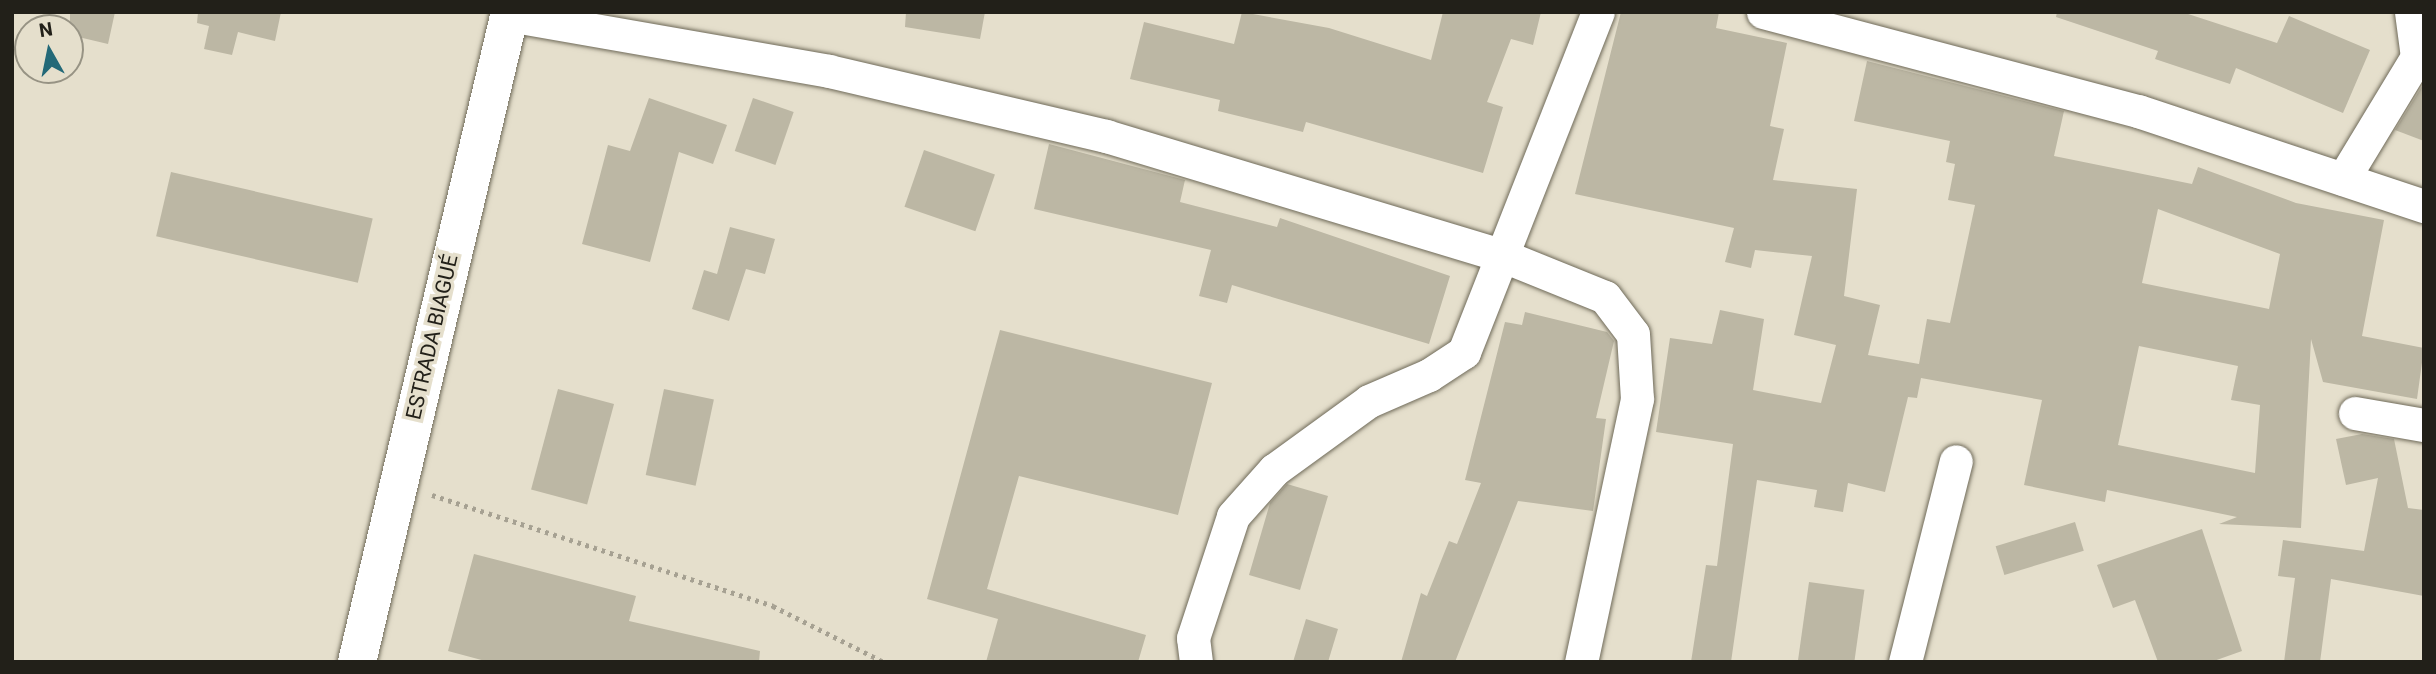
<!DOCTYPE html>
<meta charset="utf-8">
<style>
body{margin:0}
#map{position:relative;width:2436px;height:674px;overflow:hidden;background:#e5dfcc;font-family:Roboto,sans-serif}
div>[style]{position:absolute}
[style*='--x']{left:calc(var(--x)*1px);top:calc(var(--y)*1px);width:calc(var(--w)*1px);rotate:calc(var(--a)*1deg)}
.building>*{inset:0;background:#bcb7a4;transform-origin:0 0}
.path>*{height:4.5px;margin-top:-2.25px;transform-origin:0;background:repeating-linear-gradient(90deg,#a6a192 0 3.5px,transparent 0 8.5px)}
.roads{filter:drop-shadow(0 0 2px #6f6a59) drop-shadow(0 0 2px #6f6a59)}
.street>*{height:33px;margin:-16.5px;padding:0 16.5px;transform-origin:16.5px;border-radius:16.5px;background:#fff}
.secondary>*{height:38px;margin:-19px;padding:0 19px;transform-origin:19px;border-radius:19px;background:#fff}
span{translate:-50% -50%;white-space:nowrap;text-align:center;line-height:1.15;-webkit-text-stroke:7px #e5dfcc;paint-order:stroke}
.street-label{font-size:21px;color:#222019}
.frame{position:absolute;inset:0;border:14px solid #222019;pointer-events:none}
.north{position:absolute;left:14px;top:14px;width:70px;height:70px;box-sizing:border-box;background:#e5dfcc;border:2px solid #979384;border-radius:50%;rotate:351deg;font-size:19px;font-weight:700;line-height:28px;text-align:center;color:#222019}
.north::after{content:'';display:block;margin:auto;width:24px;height:32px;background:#236978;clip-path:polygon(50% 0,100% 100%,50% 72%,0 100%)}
</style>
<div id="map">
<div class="building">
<div style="clip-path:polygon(70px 12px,115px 12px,108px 44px,70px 35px)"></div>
<div style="clip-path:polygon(198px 12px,281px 12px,275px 41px,238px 32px,232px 55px,204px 49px,209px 26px,197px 23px)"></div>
<div style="clip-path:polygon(906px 12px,985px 12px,980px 39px,905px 27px)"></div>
<div style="clip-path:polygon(1242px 12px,1329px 28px,1431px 60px,1443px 12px,1541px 12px,1533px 45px,1511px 39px,1487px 102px,1503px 107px,1483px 173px,1306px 122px,1303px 132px,1218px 111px,1220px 100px,1130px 79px,1144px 22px,1234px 44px)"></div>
<div style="clip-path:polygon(evenodd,1621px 12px,1719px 12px,1716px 28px,1787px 43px,1770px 126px,1784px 129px,1773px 180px,1857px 189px,1844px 296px,1880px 305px,1868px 355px,1919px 364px,1927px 319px,1950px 323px,1975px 205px,1948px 200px,1955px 164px,1946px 162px,1950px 141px,1854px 121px,1867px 61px,2064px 111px,2054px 156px,2192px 184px,2198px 167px,2296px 203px,2384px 220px,2362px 336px,2424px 348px,2417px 399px,2323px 382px,2311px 339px,2301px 528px,2219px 524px,2237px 517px,2107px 490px,2105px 502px,2024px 485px,2042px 400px,1921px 378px,1917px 398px,1908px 397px,1885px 492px,1848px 483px,1843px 512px,1814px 507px,1817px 490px,1757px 480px,1731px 662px,1691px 662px,1706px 565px,1717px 566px,1733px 444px,1656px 432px,1670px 338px,1712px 344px,1720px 310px,1764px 319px,1753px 390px,1821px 403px,1836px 345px,1794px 335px,1812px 256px,1755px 250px,1751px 268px,1725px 262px,1734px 228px,1575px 194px,1621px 12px,2158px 209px,2280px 254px,2269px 309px,2142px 283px,2158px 209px,1621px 12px,2139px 346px,2238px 366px,2231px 400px,2260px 405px,2255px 473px,2118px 445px,2139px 346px)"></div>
<div style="clip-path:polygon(2057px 12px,2182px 12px,2277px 43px,2289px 16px,2370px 50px,2343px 113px,2236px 68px,2230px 84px,2155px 59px,2158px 51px,2056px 17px)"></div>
<div style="clip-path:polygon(2424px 83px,2424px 141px,2395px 130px)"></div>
<div style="clip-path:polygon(649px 98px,727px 125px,713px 164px,679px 152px,650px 262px,582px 244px,608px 145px,630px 151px)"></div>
<div style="left:753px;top:98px;width:43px;height:56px;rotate:19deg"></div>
<div style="clip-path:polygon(1049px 144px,1185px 180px,1180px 202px,1277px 227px,1280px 218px,1450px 276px,1429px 344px,1232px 285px,1227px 303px,1199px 296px,1211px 250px,1034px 209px)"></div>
<div style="left:924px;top:150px;width:75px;height:60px;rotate:19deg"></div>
<div style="left:171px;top:172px;width:207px;height:66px;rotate:13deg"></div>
<div style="clip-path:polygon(730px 227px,775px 239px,765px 274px,746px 269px,729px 321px,692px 309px,704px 270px,717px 274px)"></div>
<div style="clip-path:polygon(1525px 312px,1607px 332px,1614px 341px,1596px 418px,1606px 419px,1593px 511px,1518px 501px,1455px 662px,1401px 662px,1421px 593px,1427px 596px,1449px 541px,1457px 544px,1481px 483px,1465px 480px,1505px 322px,1522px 325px)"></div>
<div style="clip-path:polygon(1000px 330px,1212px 383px,1178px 515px,1019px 476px,987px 589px,1146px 635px,1138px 662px,986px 662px,998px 619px,927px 599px)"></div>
<div style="left:558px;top:389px;width:58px;height:104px;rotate:15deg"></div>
<div style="left:664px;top:389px;width:51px;height:88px;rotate:12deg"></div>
<div style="clip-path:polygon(2362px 434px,2394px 439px,2408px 508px,2424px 510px,2424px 596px,2331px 579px,2320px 662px,2284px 662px,2295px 578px,2278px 576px,2283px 540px,2364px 551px,2378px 478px,2346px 485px,2336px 439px)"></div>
<div style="clip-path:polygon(1287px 484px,1328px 496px,1300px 590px,1249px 575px,1270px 503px)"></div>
<div style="left:2075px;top:522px;width:30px;height:83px;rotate:73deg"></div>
<div style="clip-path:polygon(2202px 529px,2242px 651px,2211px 662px,2158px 662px,2135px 600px,2113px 608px,2097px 565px)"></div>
<div style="clip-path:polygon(474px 554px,636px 596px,629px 621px,760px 651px,759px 662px,489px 662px,448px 651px)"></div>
<div style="left:1809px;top:582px;width:56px;height:81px;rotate:8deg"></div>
<div style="clip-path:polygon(1306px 619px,1338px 629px,1328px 662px,1293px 662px)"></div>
</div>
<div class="path">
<div style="--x:432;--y:495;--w:359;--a:18"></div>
<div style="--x:773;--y:606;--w:124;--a:26.8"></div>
</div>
<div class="roads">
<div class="street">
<div style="--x:1763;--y:12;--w:388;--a:14.8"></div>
<div style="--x:2138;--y:111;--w:301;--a:18.4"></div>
<div style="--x:509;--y:15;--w:325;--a:9.9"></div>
<div style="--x:829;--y:71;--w:285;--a:13.2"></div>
<div style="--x:1106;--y:136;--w:413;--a:16.8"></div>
<div style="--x:1501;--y:255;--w:112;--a:22"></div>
<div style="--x:1605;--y:297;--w:46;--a:52.9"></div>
<div style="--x:1633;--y:334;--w:65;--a:86.5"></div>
<div style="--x:1637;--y:399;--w:269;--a:102"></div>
<div style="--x:2343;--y:179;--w:143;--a:-58.8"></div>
<div style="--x:2417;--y:57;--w:45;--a:-97.6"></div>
<div style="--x:2355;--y:413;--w:70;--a:9.9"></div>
<div style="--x:1196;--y:662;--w:24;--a:-97"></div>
<div style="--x:1193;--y:638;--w:128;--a:-71.8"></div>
<div style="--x:1233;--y:516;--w:62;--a:-48.3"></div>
<div style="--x:1274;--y:470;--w:117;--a:-36"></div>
<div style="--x:1369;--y:401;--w:65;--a:-23.4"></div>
<div style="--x:1429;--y:375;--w:42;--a:-33.3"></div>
<div style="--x:1464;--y:352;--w:365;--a:-68.5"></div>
<div style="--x:1905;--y:662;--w:207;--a:-75.8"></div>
</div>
<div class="secondary">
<div style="--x:357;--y:662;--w:668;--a:-76.75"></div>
</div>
</div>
<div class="street-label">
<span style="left:432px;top:337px;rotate:-77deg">ESTRADA BIAGUÉ</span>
</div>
<div class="frame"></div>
<div class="north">N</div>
</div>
